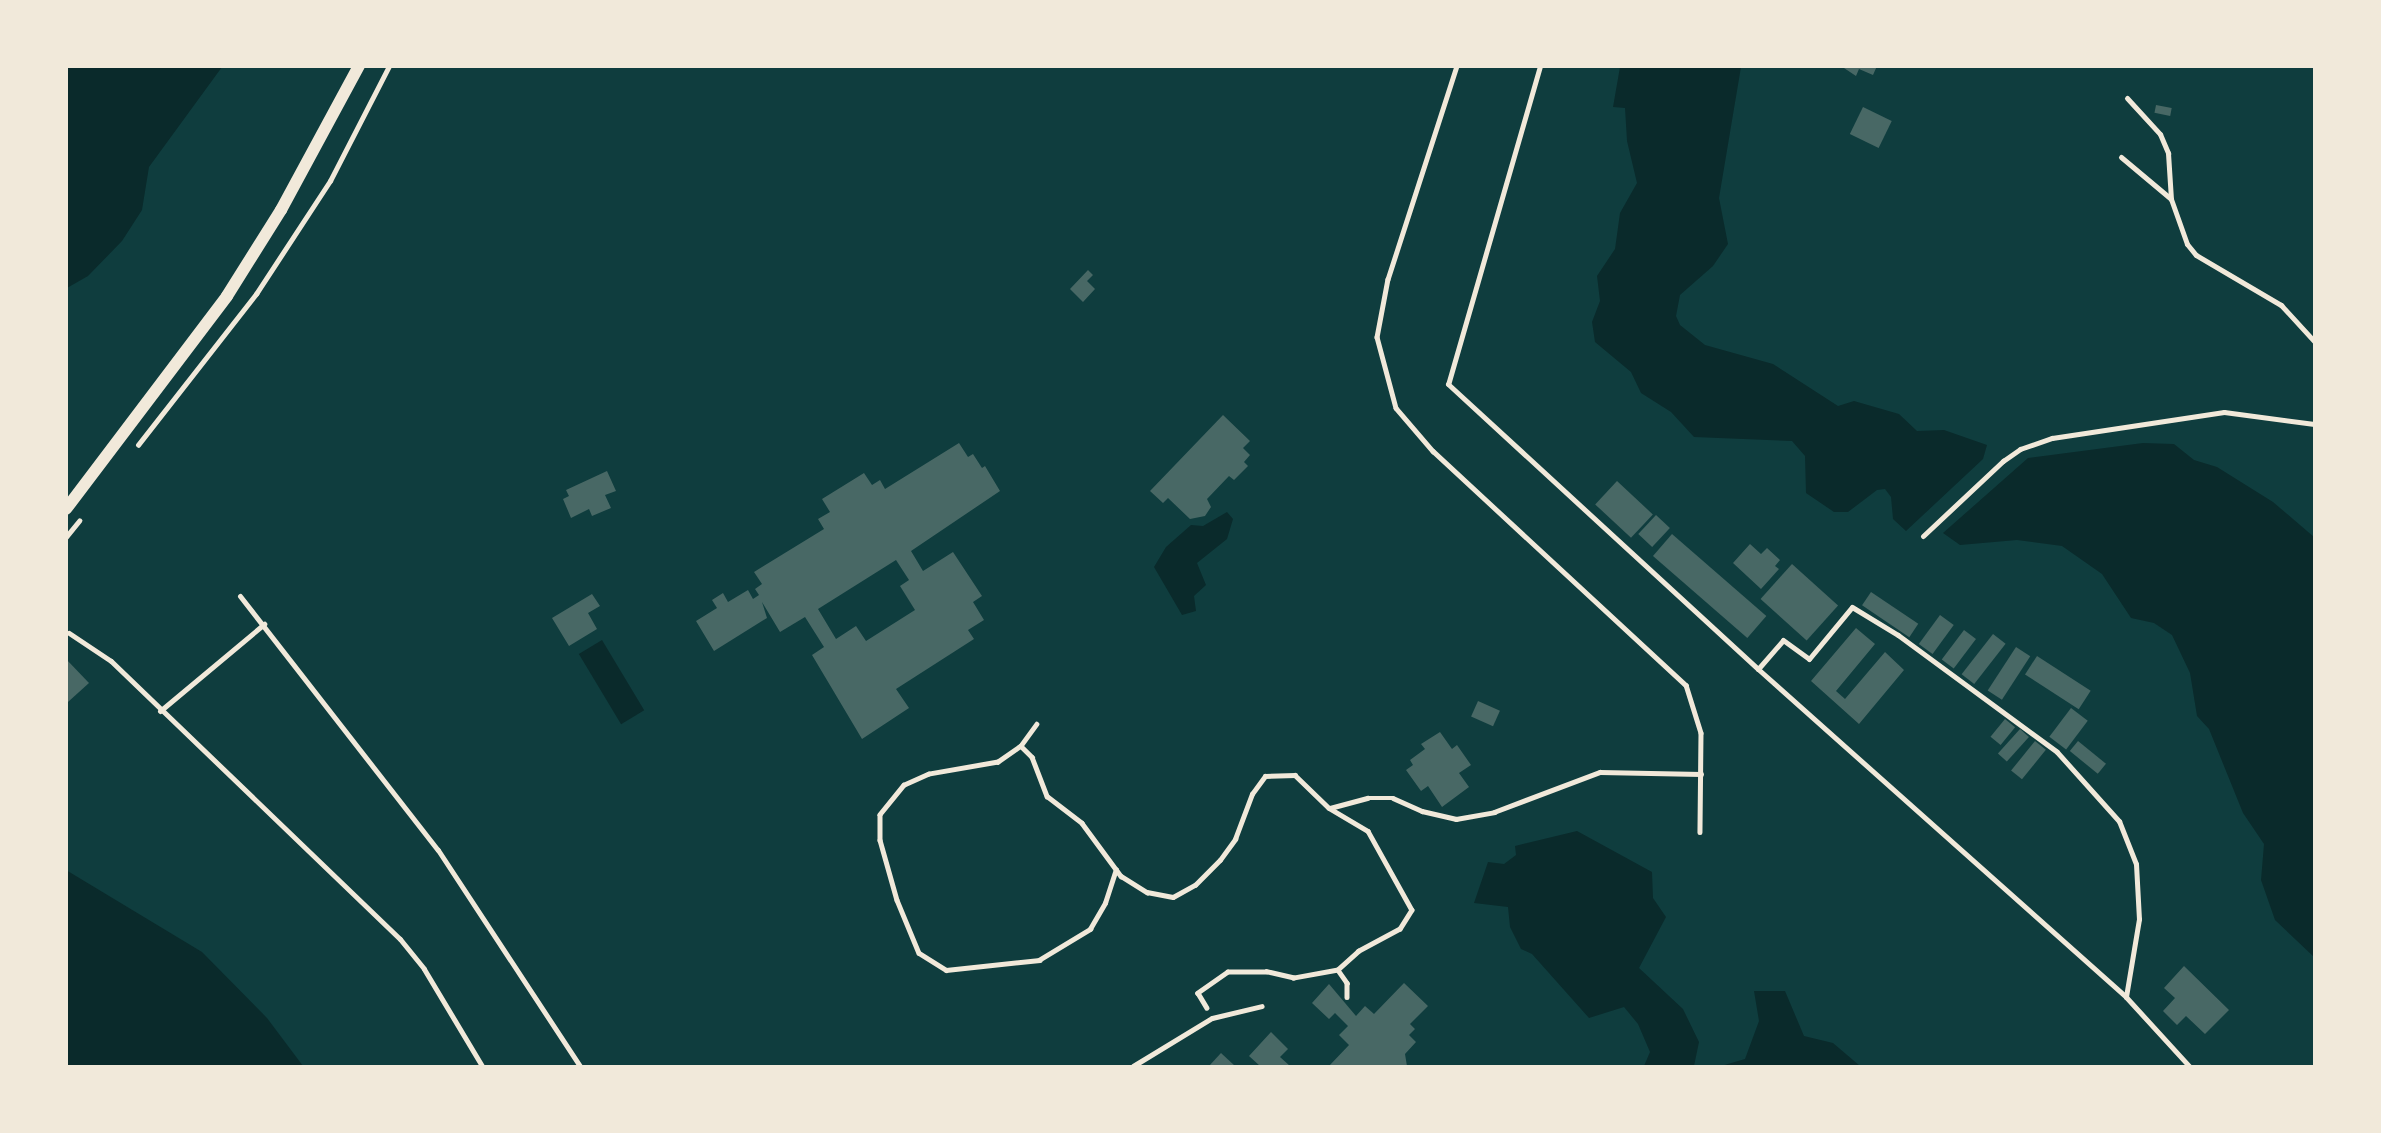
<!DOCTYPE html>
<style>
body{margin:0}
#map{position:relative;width:2381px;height:1133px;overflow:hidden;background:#0f3d3e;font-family:"PT Sans Narrow",sans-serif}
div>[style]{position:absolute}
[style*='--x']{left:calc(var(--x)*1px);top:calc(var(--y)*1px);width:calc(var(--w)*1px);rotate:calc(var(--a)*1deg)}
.water>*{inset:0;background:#0a2a2b;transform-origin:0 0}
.building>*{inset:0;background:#486865;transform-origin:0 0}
.path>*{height:4.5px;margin:-2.25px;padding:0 2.25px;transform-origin:2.25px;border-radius:2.25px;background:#f1e9da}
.service>*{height:5px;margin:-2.5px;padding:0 2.5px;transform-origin:2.5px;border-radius:2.5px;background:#f1e9da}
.tertiary>*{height:12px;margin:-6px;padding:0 6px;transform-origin:6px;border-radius:6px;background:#f1e9da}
span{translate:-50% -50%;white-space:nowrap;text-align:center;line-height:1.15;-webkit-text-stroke:5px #f1e9da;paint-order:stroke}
.frame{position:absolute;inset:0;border:68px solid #f1e9da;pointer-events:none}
</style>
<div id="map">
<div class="water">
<div style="clip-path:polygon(67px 66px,222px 67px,149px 167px,142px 210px,122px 241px,88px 276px,67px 288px)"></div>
<div style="clip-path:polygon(1620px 67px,1741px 67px,1719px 198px,1728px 244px,1713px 266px,1680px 295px,1676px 316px,1680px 325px,1705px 345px,1773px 364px,1838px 406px,1854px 401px,1899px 414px,1917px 431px,1944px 430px,1987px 445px,1983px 459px,1906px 531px,1893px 519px,1891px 497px,1885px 489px,1877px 490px,1848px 512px,1834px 512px,1806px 493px,1805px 456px,1792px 441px,1694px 437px,1671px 412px,1641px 393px,1631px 372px,1595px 342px,1592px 322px,1600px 301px,1597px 276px,1615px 249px,1620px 213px,1637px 183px,1627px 141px,1625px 108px,1613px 107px)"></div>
<div style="clip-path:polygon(2143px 443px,2174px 444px,2194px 460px,2217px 467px,2273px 502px,2314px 537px,2314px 957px,2275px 920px,2261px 880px,2264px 844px,2243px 813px,2209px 729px,2197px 716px,2190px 673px,2172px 635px,2154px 623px,2131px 618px,2102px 574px,2062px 546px,2017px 540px,1960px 545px,1943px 533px,2028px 458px)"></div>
<div style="clip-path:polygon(1227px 512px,1233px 519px,1227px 539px,1197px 563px,1206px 585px,1194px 596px,1196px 611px,1182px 615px,1154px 567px,1166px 547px,1191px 525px,1203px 526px)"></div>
<div style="left:602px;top:640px;width:82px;height:27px;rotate:59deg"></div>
<div style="clip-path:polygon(1577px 831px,1652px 872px,1653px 898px,1666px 917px,1639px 968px,1683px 1009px,1699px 1042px,1694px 1066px,1644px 1066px,1650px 1052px,1638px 1024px,1624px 1007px,1589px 1018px,1532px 954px,1521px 949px,1510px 927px,1508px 907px,1474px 903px,1488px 862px,1504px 864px,1516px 855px,1515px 846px)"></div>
<div style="clip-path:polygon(66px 870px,202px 952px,267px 1018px,303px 1066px,67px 1066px)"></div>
<div style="clip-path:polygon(1754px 991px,1785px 991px,1804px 1036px,1833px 1043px,1860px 1066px,1721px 1066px,1745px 1059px,1759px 1021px)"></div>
</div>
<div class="building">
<div style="clip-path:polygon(1841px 66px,1877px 66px,1873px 75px,1859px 69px,1856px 76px)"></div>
<div style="left:2156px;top:105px;width:16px;height:8px;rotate:11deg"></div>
<div style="left:1863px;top:107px;width:32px;height:30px;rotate:26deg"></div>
<div style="clip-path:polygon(1088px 270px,1093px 275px,1087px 281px,1095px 289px,1083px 302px,1070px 289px)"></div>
<div style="clip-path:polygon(1223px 415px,1250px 441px,1243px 448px,1250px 455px,1244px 462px,1248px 466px,1234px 480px,1229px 476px,1207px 499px,1211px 507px,1205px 516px,1190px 519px,1168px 498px,1163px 503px,1150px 491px)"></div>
<div style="clip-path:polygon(evenodd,959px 443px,968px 457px,973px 454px,982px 468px,985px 466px,1000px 491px,911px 551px,923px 571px,953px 552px,982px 596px,973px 602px,984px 620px,968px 630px,974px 639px,896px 689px,909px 708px,862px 739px,812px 655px,824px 647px,805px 617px,780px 632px,762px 602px,767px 618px,714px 651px,696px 621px,717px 608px,712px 600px,723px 593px,728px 602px,748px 590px,753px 599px,759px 595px,755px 589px,762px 584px,754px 572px,824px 529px,818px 519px,830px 512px,822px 499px,864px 473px,872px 485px,880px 480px,885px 489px,959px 443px,896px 560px,909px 580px,900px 586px,915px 610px,866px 641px,856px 626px,836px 639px,818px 609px,896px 560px)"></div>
<div style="clip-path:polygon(607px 471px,616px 491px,605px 495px,611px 508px,592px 516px,589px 509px,571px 518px,563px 499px,569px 496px,566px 490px)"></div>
<div style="left:1617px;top:481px;width:49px;height:32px;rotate:43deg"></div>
<div style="left:1656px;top:515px;width:19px;height:26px;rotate:43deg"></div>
<div style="left:1672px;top:534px;width:125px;height:29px;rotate:41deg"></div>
<div style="clip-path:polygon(1750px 544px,1761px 554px,1767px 548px,1780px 560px,1775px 566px,1779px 569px,1761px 589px,1733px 563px)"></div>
<div style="left:1792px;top:564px;width:62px;height:47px;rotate:42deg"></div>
<div style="left:1871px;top:592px;width:57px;height:16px;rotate:34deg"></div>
<div style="clip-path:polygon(592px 594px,600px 606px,588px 613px,597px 629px,569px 646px,552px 618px)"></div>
<div style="left:1940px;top:615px;width:17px;height:36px;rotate:36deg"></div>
<div style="clip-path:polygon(1856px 628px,1875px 644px,1836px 691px,1845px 699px,1885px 652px,1904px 670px,1859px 724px,1811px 681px)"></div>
<div style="left:1964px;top:630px;width:15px;height:37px;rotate:37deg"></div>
<div style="left:1993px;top:634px;width:16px;height:51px;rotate:38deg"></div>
<div style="left:2016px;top:647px;width:17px;height:52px;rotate:33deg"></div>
<div style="left:2037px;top:656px;width:64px;height:22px;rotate:33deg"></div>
<div style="clip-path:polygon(66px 659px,89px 683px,68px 702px,66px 700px)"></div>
<div style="left:1478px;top:701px;width:24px;height:17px;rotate:24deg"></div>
<div style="left:2071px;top:708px;width:21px;height:36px;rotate:37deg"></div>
<div style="left:2005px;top:719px;width:13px;height:23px;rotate:39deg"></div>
<div style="left:2020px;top:729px;width:12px;height:33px;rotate:42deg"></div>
<div style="clip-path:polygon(1440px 732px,1452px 749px,1457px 745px,1471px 765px,1459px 773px,1469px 787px,1442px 807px,1428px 786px,1421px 791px,1406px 770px,1413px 765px,1410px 760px,1425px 749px,1421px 744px)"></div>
<div style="left:2035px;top:741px;width:14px;height:38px;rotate:39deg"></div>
<div style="left:2078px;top:741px;width:36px;height:13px;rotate:39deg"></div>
<div style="clip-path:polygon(2184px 966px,2229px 1010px,2205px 1034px,2186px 1016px,2177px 1025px,2163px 1011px,2175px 998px,2164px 988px)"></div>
<div style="clip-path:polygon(1404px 983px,1428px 1006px,1410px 1024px,1415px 1029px,1409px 1035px,1416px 1042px,1405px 1054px,1407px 1066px,1329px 1066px,1349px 1045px,1339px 1035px,1348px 1026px,1335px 1013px,1329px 1019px,1312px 1003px,1329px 984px,1356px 1016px,1365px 1006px,1374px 1014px)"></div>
<div style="clip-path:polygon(1271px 1032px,1288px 1049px,1280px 1057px,1290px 1066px,1260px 1066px,1249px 1056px)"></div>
<div style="clip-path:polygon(1221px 1053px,1235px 1066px,1209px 1066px)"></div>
</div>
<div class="path">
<div style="--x:1457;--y:66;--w:224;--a:107.9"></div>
<div style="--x:1388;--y:279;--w:59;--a:100.7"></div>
<div style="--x:1377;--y:337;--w:73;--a:75"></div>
<div style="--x:1396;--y:408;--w:57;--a:49.3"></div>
<div style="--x:1433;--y:451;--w:345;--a:42.8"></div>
<div style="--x:1686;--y:685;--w:50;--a:72.6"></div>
<div style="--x:1701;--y:733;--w:99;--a:90.6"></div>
<div style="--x:138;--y:445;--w:192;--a:-52"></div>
<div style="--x:256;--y:294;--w:135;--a:-56.8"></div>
<div style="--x:330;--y:181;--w:129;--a:-62.8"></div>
<div style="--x:66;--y:537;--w:21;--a:-51"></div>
<div style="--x:1037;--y:724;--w:27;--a:126"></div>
<div style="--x:1021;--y:746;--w:28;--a:145"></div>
<div style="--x:998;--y:762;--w:70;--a:170.1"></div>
<div style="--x:929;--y:774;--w:27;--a:156"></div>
<div style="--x:904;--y:785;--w:38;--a:129"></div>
<div style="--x:880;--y:815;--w:25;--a:90"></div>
<div style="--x:880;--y:840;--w:62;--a:74.2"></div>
<div style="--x:897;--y:900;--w:57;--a:67.5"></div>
<div style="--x:919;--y:953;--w:32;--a:32"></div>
<div style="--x:946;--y:970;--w:94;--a:-6.1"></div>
<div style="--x:1039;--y:960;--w:60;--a:-31.3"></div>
<div style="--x:1090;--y:929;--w:30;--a:-60"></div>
<div style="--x:1105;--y:903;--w:35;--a:-72"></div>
<div style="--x:1021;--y:746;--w:16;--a:45"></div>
<div style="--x:1032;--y:757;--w:42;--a:69"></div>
<div style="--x:1047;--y:796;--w:44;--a:37.6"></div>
<div style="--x:1082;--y:823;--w:66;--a:53.7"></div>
<div style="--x:1121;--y:876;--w:31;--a:32"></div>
<div style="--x:1147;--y:892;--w:26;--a:11"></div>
<div style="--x:1173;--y:897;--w:25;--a:-29"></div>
<div style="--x:1195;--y:885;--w:35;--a:-45"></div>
<div style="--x:1220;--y:860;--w:26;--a:-54"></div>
<div style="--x:1235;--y:839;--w:48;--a:-69.3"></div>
<div style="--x:1252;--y:794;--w:22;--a:-54"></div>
<div style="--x:1265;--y:776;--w:30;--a:-2"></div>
<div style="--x:1295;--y:775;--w:47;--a:44.1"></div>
<div style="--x:1329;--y:808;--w:45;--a:30.5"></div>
<div style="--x:1368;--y:831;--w:90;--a:60.9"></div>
<div style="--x:1412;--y:910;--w:22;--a:122"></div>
<div style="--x:1400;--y:929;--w:47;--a:151.8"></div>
<div style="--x:1359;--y:951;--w:28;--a:138"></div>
<div style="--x:1338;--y:970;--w:45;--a:169.7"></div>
<div style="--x:1294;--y:978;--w:28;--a:-167"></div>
<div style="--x:1267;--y:972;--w:39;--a:180"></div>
<div style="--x:1228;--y:972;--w:37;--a:145"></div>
<div style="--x:1198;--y:993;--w:17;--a:59"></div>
<div style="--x:1330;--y:808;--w:39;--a:-15"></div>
<div style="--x:1368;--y:798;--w:25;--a:0"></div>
<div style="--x:1393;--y:798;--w:32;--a:24"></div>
<div style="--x:1422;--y:811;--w:35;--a:13"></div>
<div style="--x:1456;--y:819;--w:39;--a:-10"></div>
<div style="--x:1494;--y:812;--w:113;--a:-20.7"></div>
<div style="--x:1600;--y:772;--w:101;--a:1.1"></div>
<div style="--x:1338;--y:970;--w:16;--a:55"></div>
<div style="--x:1347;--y:983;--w:14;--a:90"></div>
</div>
<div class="service">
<div style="--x:1540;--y:66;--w:331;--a:106.1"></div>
<div style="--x:1448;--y:384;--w:421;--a:42.6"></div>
<div style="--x:1758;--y:669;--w:493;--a:41.7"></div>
<div style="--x:2126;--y:997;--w:93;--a:47.6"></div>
<div style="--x:2127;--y:98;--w:49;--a:47.5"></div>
<div style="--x:2160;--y:134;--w:21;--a:67"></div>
<div style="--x:2168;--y:153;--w:46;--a:86.3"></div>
<div style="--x:2171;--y:199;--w:48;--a:70.4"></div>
<div style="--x:2187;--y:244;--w:14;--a:51"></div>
<div style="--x:2196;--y:255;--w:99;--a:30.5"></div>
<div style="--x:2281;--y:305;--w:49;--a:47.5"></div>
<div style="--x:2121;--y:157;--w:65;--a:40"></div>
<div style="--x:1923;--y:536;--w:110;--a:-43.2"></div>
<div style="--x:2003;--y:461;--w:21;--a:-35"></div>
<div style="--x:2020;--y:449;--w:34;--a:-19"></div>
<div style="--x:2052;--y:438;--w:174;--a:-8.6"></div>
<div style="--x:2224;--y:412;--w:91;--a:7.6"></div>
<div style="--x:240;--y:596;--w:322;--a:52.1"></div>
<div style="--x:438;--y:850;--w:258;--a:56.7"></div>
<div style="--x:69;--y:633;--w:50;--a:33.7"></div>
<div style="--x:111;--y:661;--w:401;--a:43.9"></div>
<div style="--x:400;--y:939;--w:38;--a:51"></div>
<div style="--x:424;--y:969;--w:113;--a:59.1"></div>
<div style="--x:1758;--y:669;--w:38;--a:-49"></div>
<div style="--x:1783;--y:640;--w:32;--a:36"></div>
<div style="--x:1809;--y:659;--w:67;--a:-50.4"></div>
<div style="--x:1852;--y:607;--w:54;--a:31.3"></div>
<div style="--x:1898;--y:635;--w:197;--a:36.3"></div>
<div style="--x:2057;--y:752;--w:93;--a:48.1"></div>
<div style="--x:2119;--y:821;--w:46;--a:68.4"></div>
<div style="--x:2136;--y:864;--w:55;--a:86.9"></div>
<div style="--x:2139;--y:919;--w:79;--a:99.5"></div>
<div style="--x:160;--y:711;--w:136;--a:-39.9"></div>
<div style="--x:1133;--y:1066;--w:92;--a:-31.3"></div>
<div style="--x:1212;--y:1018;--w:51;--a:-13.5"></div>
</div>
<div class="tertiary">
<div style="--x:66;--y:509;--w:267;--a:-52.9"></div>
<div style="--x:227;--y:296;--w:102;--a:-57.9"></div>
<div style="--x:281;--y:210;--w:164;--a:-61.6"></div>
</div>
<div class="frame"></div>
</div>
